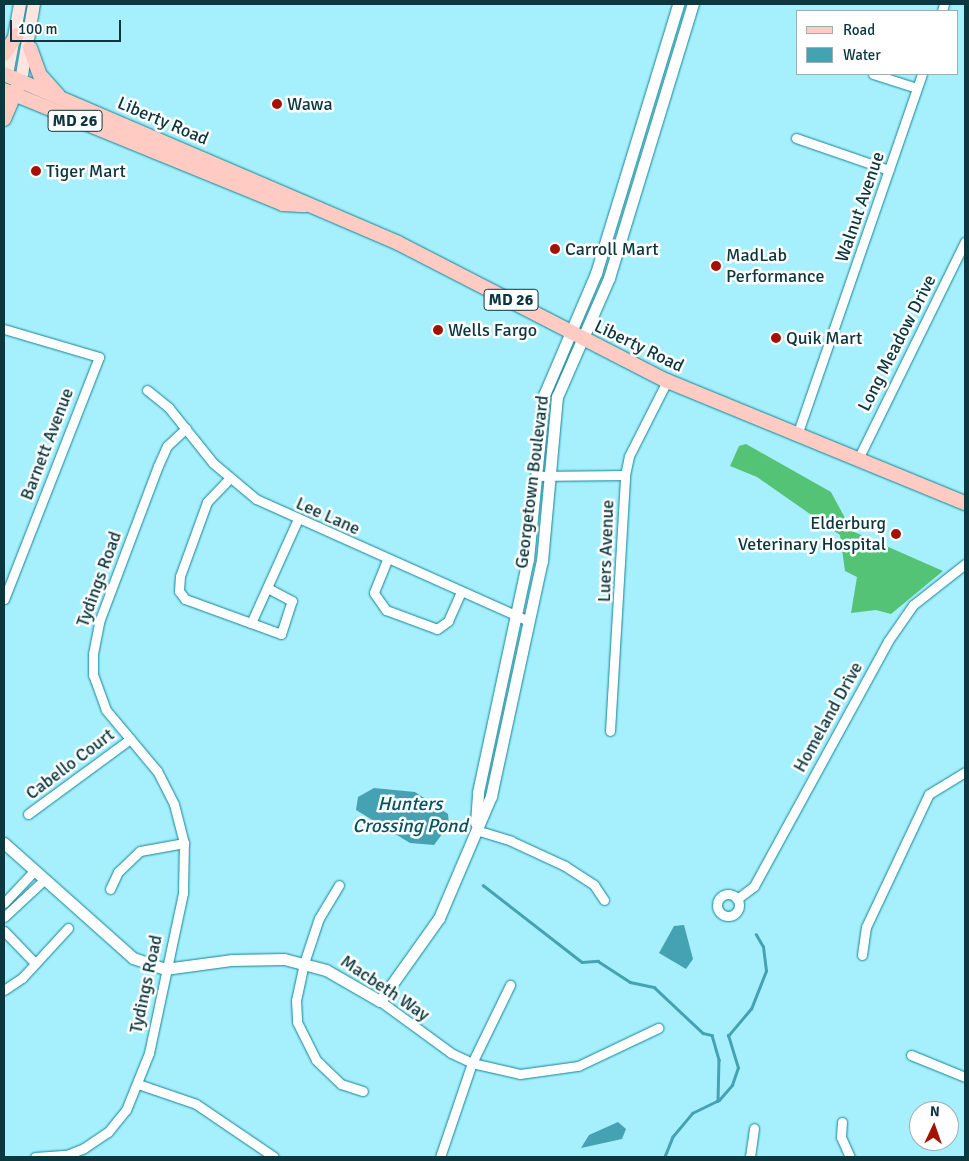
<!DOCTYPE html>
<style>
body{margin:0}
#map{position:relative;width:969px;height:1161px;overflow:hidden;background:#a6f0fe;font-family:Signika,sans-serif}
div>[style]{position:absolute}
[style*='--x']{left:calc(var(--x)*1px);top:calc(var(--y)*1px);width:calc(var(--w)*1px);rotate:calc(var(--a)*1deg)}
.forest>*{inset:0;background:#55c376}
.water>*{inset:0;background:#45a2b2}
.stream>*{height:2.5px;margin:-1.25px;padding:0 1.25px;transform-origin:1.25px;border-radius:1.25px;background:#45a2b2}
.roads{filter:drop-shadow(0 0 1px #128495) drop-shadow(0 0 1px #128495)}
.minor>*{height:9px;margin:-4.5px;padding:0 4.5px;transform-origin:4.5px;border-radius:4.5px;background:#fff}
.minor>.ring{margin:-4.5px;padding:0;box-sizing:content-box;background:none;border:9px solid #fff;border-radius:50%}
.tertiary>*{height:11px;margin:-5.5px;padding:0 5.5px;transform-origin:5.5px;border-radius:5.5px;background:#fff}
.secondary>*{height:12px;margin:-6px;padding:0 6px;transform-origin:6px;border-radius:6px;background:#ffe5e1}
.primary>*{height:14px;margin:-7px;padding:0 7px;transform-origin:7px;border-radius:7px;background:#ffcbc2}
.dots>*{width:14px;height:14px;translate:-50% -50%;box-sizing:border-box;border:2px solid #fff;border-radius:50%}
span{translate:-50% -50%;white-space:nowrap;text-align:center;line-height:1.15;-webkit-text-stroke:5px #fff;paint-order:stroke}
.shield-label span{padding:1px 4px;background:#fff;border:1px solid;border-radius:4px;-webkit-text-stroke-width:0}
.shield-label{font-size:16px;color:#0c373e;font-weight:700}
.poi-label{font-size:18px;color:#0c373e}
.left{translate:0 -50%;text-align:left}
.right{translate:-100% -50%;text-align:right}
.street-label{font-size:18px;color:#0c373e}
.water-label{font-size:19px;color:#005560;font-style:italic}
.frame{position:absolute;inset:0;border:5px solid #0c373e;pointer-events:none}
.legend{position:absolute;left:796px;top:10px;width:162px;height:65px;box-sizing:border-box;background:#fff;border:1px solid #9eafb2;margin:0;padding:6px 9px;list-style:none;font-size:15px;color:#0c373e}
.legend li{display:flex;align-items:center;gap:10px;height:25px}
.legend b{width:25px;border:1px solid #9eafb2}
.north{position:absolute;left:909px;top:1101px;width:50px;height:50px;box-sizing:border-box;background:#fff;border:1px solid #9eafb2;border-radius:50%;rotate:3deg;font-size:14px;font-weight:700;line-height:20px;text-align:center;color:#0c373e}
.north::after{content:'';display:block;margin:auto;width:18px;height:22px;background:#a41100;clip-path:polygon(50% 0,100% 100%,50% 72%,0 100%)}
.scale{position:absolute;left:10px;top:20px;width:111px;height:22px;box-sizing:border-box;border:2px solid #0c373e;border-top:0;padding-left:6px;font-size:15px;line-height:18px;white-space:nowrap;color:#0c373e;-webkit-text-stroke:4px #fff;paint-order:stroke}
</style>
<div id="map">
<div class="forest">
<div style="clip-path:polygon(746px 444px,831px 492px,852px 531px,943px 571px,891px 614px,876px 610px,851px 613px,857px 577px,845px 571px,840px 535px,757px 477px,730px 466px,739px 446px)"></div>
</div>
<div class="water">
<div style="clip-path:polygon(374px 788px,415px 792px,448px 814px,449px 825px,434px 845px,410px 843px,356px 810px,358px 797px)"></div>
<div style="clip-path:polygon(684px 925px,693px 959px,686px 969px,659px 953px,674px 926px)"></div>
<div style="clip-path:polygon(618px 1122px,626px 1129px,622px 1139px,581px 1148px,589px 1135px)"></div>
</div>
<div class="stream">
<div style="--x:483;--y:885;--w:125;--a:37.9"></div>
<div style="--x:582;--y:962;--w:16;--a:-4"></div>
<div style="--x:598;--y:961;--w:38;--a:33"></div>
<div style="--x:630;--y:982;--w:25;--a:12"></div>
<div style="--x:654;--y:987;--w:67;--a:43.2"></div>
<div style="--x:703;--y:1033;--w:9;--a:13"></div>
<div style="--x:712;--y:1035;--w:26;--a:74"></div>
<div style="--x:719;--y:1060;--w:41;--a:91.4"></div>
<div style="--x:718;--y:1101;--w:28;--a:154"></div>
<div style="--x:693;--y:1113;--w:31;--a:130"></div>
<div style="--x:673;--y:1137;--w:22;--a:112"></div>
<div style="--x:719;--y:1100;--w:20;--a:-49"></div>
<div style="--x:732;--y:1085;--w:18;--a:-71"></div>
<div style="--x:738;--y:1068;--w:34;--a:-107"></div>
<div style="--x:728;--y:1036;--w:35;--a:-50"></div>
<div style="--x:751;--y:1009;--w:41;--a:-68.5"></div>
<div style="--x:766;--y:971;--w:24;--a:-97"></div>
<div style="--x:763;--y:947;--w:14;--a:-120"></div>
</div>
<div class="roads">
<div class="minor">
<div style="--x:942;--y:11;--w:7;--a:-74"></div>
<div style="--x:873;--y:74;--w:46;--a:17.7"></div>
<div style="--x:796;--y:138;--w:98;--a:19"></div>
<div style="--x:4;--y:329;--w:99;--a:16.4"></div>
<div style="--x:99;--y:357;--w:260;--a:111.4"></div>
<div style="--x:147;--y:390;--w:28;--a:39"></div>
<div style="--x:169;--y:408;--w:70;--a:51.3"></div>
<div style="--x:213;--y:463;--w:56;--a:39.9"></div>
<div style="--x:256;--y:499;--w:299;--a:24.1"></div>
<div style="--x:797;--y:435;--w:382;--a:-70.9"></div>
<div style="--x:858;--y:459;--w:242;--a:-63.8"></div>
<div style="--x:536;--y:476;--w:89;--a:-0.6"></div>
<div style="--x:229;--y:479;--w:32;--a:134"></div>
<div style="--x:207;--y:502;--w:79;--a:110"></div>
<div style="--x:180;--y:576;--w:15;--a:94"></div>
<div style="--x:179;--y:591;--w:10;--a:53"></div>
<div style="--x:185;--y:599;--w:70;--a:20"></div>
<div style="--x:251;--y:623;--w:112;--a:-65.7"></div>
<div style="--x:387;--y:560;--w:35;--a:112"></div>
<div style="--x:374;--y:593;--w:21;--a:55"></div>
<div style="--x:386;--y:610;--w:54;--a:20.4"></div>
<div style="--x:437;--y:629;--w:14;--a:-36"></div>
<div style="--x:448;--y:621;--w:32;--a:-66"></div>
<div style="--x:251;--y:623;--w:32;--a:20"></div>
<div style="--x:281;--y:634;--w:35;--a:-72"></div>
<div style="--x:292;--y:601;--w:26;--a:-152"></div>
<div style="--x:610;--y:731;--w:256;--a:-86.6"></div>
<div style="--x:625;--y:475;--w:19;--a:-78"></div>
<div style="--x:629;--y:456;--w:84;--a:-63.1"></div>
<div style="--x:28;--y:814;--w:127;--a:-36.3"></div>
<div style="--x:476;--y:830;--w:37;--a:17"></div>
<div style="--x:511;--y:841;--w:60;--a:24.8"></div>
<div style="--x:565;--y:866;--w:35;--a:33"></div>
<div style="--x:594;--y:885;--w:18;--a:56"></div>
<div style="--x:339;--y:885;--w:39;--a:121"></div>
<div style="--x:319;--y:918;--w:47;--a:108.4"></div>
<div style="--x:304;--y:963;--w:38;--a:102"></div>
<div style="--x:296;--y:1000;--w:22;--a:87"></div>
<div style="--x:297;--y:1022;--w:42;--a:63.4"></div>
<div style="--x:316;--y:1060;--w:35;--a:44"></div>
<div style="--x:341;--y:1084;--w:23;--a:18"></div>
<div style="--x:110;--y:889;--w:19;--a:-65"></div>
<div style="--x:118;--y:872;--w:30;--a:-44"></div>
<div style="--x:140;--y:851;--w:45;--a:-10.3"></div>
<div class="ring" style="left:717px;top:894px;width:13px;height:13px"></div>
<div style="--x:737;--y:899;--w:21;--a:-37"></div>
<div style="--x:754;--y:886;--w:279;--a:-61.3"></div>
<div style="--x:888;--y:641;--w:44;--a:-55.2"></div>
<div style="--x:913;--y:605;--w:66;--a:-38.3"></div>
<div style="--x:4;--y:903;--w:44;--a:-46.8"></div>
<div style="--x:4;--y:917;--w:54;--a:-42.8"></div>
<div style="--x:4;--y:931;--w:45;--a:45.9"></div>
<div style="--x:862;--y:955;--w:28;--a:-82"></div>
<div style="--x:866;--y:927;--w:147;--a:-64.7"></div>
<div style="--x:929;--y:794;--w:42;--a:-31.4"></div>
<div style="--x:4;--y:990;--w:22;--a:-34"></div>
<div style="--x:22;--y:978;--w:68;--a:-47.4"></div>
<div style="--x:380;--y:1001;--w:88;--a:36.2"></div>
<div style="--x:451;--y:1053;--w:23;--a:25"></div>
<div style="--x:472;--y:1063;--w:49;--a:12.9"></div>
<div style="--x:520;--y:1074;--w:59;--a:-7.9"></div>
<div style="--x:578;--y:1066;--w:89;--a:-25.4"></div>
<div style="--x:911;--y:1055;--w:58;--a:22.2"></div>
<div style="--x:138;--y:1084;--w:61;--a:19"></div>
<div style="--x:196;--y:1104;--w:94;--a:34.2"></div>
<div style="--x:842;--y:1122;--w:15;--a:94"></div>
<div style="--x:841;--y:1137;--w:22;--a:66"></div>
<div style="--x:35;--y:1157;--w:32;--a:-4"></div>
<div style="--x:67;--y:1155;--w:18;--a:-22"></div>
<div style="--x:84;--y:1148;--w:29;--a:-34"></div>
<div style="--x:108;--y:1132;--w:28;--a:-51"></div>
<div style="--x:126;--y:1110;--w:61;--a:-68"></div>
<div style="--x:149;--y:1053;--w:164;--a:-78"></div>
<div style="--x:183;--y:893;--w:50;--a:-88.9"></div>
<div style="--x:184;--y:843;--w:40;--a:-104.4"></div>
<div style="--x:174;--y:804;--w:37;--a:-117"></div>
<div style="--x:157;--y:771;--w:80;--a:-129.9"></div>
<div style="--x:106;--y:710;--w:37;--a:-110"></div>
<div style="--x:93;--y:675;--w:21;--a:-90"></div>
<div style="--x:93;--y:654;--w:33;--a:-79"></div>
<div style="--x:99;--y:622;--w:167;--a:-69.3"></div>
<div style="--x:158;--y:466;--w:22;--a:-66"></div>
<div style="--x:167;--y:446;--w:26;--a:-43"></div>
<div style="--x:440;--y:1157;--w:99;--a:-71.2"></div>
<div style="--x:472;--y:1063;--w:87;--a:-64"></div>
<div style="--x:750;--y:1157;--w:29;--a:-82"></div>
</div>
<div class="tertiary">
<div style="--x:476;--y:823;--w:31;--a:-86"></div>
<div style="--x:478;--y:792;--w:238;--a:-77.9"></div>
<div style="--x:528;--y:559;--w:165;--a:-84.4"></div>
<div style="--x:544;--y:395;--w:133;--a:-66.9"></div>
<div style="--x:596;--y:273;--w:281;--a:-73"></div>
<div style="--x:4;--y:843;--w:173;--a:41.7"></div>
<div style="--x:133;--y:958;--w:34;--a:19"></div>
<div style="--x:165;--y:969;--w:68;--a:-7.7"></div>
<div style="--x:232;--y:960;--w:52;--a:-1.1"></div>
<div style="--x:284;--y:959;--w:43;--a:14.7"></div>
<div style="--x:326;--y:970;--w:62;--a:29.9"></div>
<div style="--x:380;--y:1001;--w:102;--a:-54.6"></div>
<div style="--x:439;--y:918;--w:133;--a:-66.9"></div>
<div style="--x:491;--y:796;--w:240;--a:-77.8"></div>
<div style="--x:542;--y:561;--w:165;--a:-84.8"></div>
<div style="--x:557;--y:397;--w:130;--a:-66.4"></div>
<div style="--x:609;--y:278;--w:287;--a:-73"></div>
</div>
<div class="secondary">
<div style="--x:7;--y:75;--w:72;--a:-79.6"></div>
<div style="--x:21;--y:81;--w:78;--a:-80.4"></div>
</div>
<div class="primary">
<div style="--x:30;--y:48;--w:29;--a:70"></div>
<div style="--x:40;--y:75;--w:27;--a:48"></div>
<div style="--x:4;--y:54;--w:23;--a:-56"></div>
<div style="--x:4;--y:74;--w:429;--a:23.2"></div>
<div style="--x:398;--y:243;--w:302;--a:27.2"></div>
<div style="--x:667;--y:381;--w:322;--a:22.3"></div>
<div style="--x:4;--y:90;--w:301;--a:22.2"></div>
<div style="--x:283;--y:204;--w:22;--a:3"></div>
<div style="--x:4;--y:119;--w:36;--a:-67"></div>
</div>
</div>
<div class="dots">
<div style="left:277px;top:104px;background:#a41100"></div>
<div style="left:36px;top:171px;background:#a41100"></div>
<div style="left:555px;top:249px;background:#a41100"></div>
<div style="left:716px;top:266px;background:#a41100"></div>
<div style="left:438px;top:330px;background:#a41100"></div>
<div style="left:776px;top:338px;background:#a41100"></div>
<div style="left:896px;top:534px;background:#a41100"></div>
</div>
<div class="shield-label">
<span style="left:75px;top:121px">MD 26</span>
<span style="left:511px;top:300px">MD 26</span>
</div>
<div class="poi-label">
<span class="left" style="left:287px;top:104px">Wawa</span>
<span class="left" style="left:46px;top:171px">Tiger Mart</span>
<span class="left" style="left:565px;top:249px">Carroll Mart</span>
<span class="left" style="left:726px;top:266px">MadLab<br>Performance</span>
<span class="left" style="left:448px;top:330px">Wells Fargo</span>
<span class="left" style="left:786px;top:338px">Quik Mart</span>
<span class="right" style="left:886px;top:534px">Elderburg<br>Veterinary Hospital</span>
</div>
<div class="street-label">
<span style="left:163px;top:121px;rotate:23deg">Liberty Road</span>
<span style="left:860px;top:207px;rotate:-71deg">Walnut Avenue</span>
<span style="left:897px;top:343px;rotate:-63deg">Long Meadow Drive</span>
<span style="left:639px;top:346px;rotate:26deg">Liberty Road</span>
<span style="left:47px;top:444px;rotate:-69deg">Barnett Avenue</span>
<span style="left:532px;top:482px;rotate:-83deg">Georgetown Boulevard</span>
<span style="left:328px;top:516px;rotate:24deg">Lee Lane</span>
<span style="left:606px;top:551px;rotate:-88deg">Luers Avenue</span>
<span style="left:99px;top:579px;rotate:-70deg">Tydings Road</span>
<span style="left:828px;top:717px;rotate:-61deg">Homeland Drive</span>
<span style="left:70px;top:764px;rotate:-37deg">Cabello Court</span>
<span style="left:146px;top:984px;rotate:-78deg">Tydings Road</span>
<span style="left:385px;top:988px;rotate:34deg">Macbeth Way</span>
</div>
<div class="water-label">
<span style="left:410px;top:816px">Hunters<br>Crossing Pond</span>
</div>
<div class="frame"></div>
<ul class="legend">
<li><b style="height:6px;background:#ffcbc2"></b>Road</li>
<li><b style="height:14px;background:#45a2b2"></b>Water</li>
</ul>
<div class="north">N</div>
<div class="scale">100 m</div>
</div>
